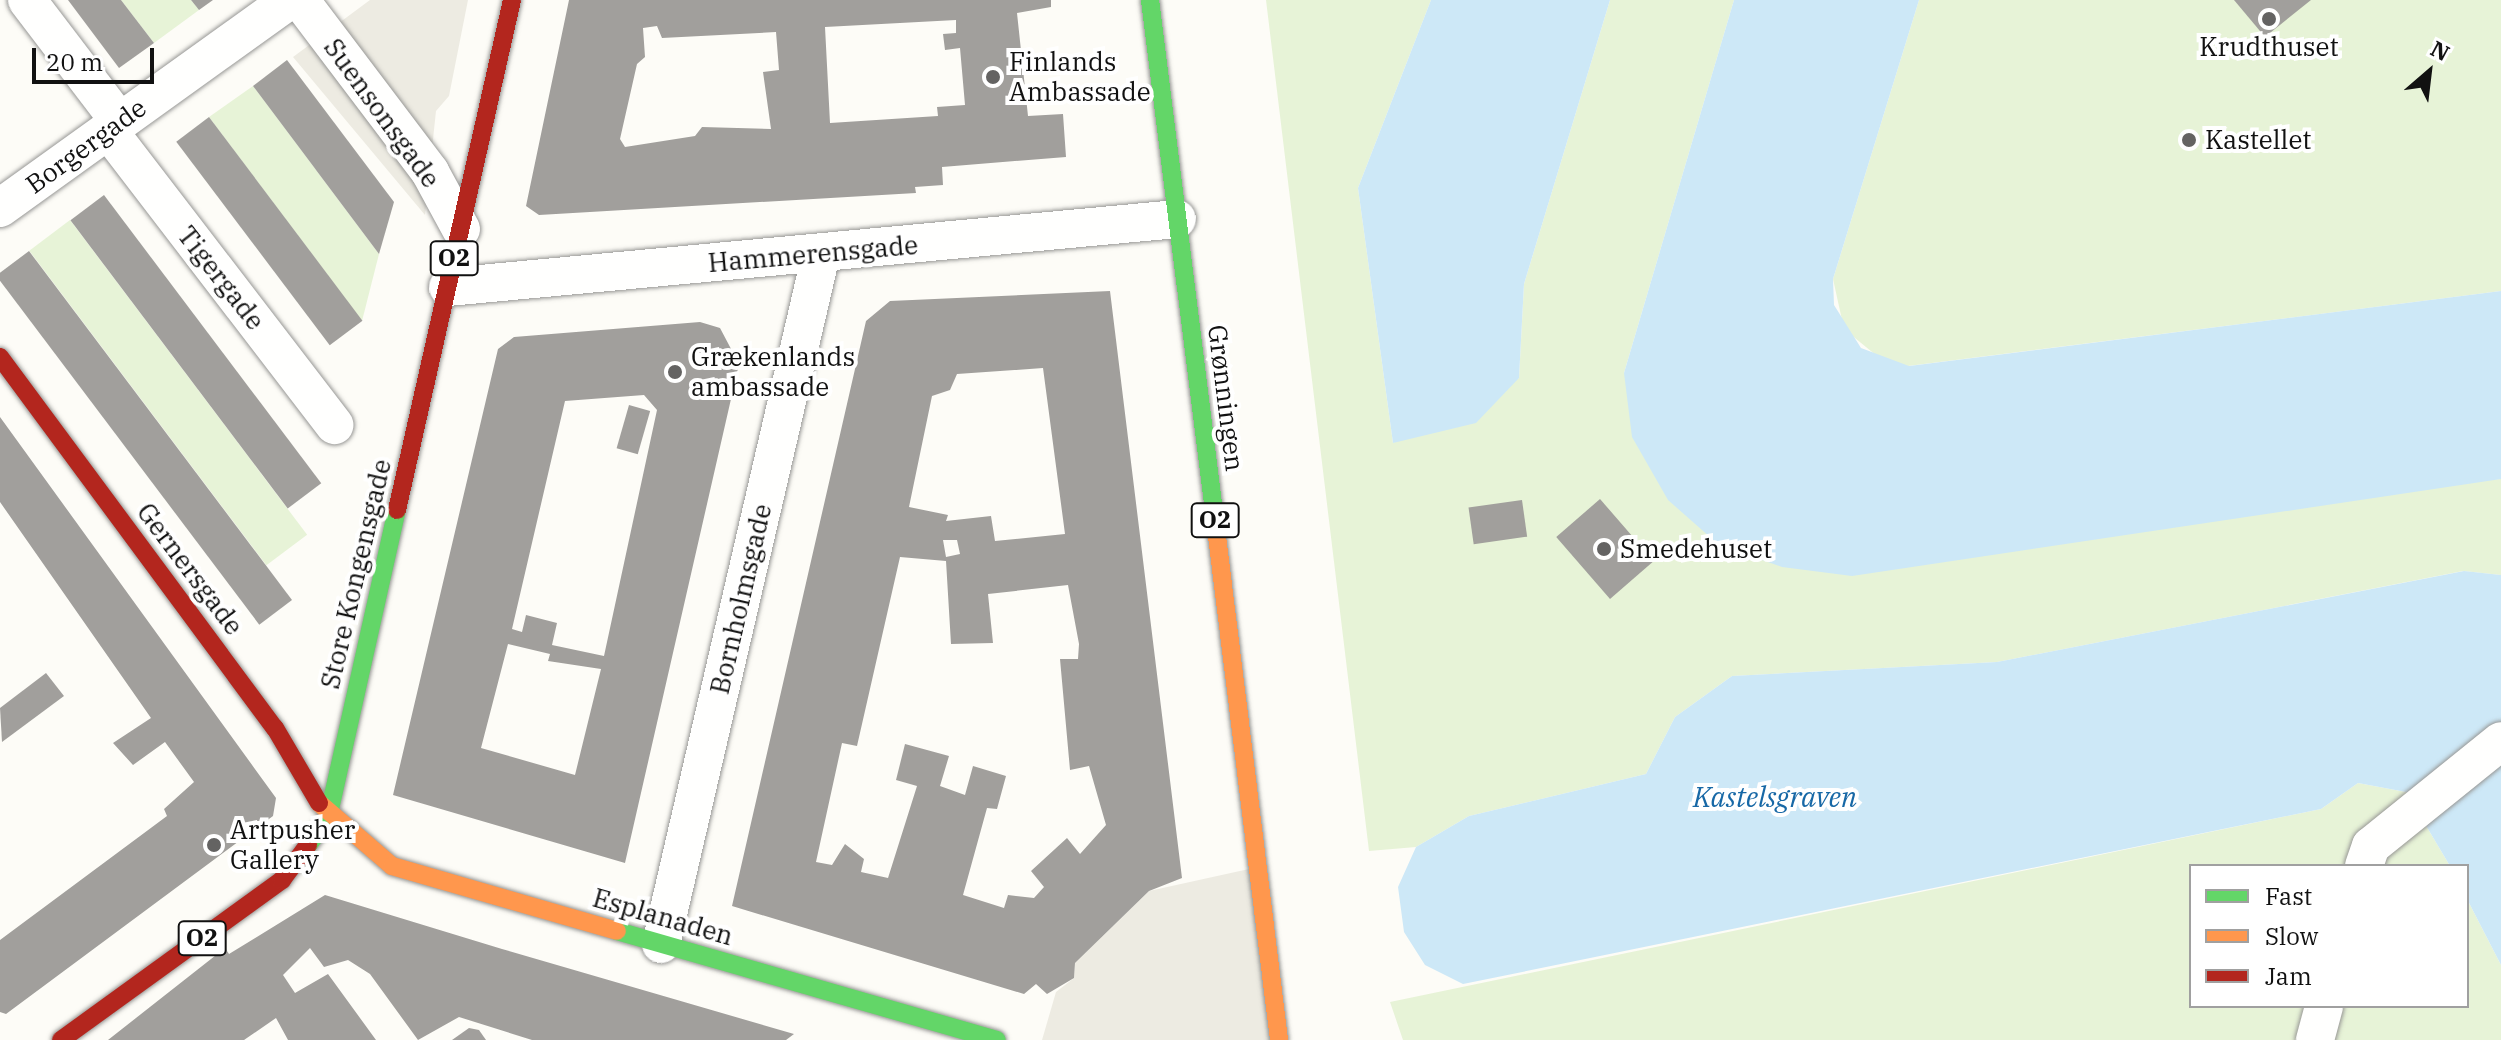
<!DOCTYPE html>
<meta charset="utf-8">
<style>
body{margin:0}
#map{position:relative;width:2501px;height:1040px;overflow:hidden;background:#fdfcf7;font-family:"IBM Plex Serif",serif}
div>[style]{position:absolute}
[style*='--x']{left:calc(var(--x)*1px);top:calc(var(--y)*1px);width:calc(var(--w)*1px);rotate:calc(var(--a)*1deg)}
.green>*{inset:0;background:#e7f3d7;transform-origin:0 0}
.plaza>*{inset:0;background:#edebe2}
.water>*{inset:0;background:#cde8f7}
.building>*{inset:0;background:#a19f9c;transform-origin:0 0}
.roads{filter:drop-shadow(0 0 2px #979795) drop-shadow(0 0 2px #979795)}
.street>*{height:38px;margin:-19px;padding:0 19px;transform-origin:19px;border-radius:19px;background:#fffffe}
.fast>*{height:18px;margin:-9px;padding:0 9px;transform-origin:9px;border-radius:9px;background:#63d668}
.slow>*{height:18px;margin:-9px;padding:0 9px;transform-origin:9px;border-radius:9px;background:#ff974d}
.jam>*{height:18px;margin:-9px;padding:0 9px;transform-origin:9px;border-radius:9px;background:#b3261e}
.dots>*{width:22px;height:22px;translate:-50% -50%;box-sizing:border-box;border:4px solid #fff;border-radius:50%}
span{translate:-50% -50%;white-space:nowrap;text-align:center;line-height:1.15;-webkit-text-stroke:8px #fff;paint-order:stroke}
.shield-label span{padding:2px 6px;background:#fff;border:2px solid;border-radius:6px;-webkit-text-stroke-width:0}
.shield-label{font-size:24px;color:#111;font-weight:700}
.poi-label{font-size:26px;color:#111}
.left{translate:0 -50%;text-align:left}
.street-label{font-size:26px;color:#111}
.water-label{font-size:28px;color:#1768a6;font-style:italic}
.legend{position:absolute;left:2189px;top:864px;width:280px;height:144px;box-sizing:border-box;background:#fff;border:2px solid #a0a0a0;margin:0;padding:10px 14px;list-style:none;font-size:24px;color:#111}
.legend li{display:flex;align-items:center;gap:16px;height:40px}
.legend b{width:40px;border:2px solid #a0a0a0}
.north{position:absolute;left:2389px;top:32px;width:80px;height:80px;-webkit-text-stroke:6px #fff;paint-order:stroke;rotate:28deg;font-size:22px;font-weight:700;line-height:32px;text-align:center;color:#111}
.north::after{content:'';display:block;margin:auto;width:28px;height:36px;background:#111;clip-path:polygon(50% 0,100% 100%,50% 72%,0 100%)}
.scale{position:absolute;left:32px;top:48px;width:122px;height:36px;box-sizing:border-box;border:4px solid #111;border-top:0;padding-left:10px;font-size:24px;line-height:28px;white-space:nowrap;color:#111;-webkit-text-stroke:6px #fff;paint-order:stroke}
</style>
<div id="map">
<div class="green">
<div style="clip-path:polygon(121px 0,191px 0,199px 10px,154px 43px)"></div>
<div style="clip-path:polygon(1266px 0,1431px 0,1358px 188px,1393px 443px,1519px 378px,1524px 284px,1610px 0,1734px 0,1624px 373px,2467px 481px,2501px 479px,2501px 575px,2463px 571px,1997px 662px,1732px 676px,1675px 717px,1646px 774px,1469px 816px,1416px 847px,1369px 851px)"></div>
<div style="clip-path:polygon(1919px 0,2501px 0,2501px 291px,1908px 366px,1883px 361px,1844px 329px,1833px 279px)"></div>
<div style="clip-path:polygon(253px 86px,379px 254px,362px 321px,209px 117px)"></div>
<div style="left:70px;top:220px;width:394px;height:51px;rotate:53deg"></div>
<div style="clip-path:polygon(2358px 783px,2406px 792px,2450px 866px,2191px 866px,2191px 1006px,2467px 1006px,2467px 899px,2501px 965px,2501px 1040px,1403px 1040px,1390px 1002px,2321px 809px)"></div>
</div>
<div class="plaza">
<div style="clip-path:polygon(370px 0,468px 0,449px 96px,436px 111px,425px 215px,293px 57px)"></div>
<div style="clip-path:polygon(1258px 867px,1279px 1040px,1042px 1040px,1056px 992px,1074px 978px,1075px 963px,1149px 891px)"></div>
</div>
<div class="water">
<div style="clip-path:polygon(1431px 0,1610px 0,1524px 284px,1519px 378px,1476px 423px,1393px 443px,1358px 188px)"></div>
<div style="clip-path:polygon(1734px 0,1919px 0,1833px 279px,1834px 305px,1861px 348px,1909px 366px,2501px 291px,2501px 479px,1852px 576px,1782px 567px,1719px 545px,1668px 500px,1632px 437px,1624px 373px)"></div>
<div style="clip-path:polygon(2464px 571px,2501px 575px,2501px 965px,2467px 899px,2467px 866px,2450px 866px,2406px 792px,2358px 783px,2321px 809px,1463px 984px,1425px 965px,1404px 932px,1398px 887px,1416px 847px,1469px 816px,1646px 774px,1675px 717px,1732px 676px,1997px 662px)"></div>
</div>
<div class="building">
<div style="clip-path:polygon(68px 0,121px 0,154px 43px,119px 68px)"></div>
<div style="clip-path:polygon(191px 0,213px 0,199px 10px)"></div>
<div style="clip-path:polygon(evenodd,569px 0,1051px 0,1051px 7px,1017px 13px,1028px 116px,1063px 114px,1066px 157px,942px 167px,943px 185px,915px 187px,916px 193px,539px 215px,526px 206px,569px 0,956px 20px,956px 33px,943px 34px,945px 50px,960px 48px,965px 105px,937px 107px,938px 116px,830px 123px,825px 27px,956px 20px,569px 0,657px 26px,662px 38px,776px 32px,779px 70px,763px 72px,771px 129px,702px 127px,695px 136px,625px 147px,620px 139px,637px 64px,645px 57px,643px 28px,657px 26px)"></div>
<div style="clip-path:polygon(2234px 0,2311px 0,2265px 37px)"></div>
<div style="clip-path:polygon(287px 60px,394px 202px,379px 254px,253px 86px)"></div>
<div style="left:209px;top:117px;width:255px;height:41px;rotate:53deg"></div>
<div style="left:104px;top:195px;width:361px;height:42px;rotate:53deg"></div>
<div style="left:29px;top:251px;width:437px;height:41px;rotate:53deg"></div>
<div style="clip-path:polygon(evenodd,1110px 291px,1182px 878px,1149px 891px,1075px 963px,1074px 978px,1047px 994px,1036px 984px,1024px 994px,732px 906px,866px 321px,890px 301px,1110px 291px,1043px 368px,1065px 534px,995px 541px,991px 516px,946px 521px,948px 515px,909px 507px,932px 396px,950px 390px,957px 374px,1043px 368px,1110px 291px,943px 540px,957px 540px,960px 554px,946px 557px,943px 540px,1110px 291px,900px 557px,946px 561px,951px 644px,993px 643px,988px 594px,1068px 585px,1079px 644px,1078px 659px,1060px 659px,1070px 770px,1089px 766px,1106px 825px,1080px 854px,1067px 838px,1031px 871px,1044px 887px,1034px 898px,1008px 895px,1004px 908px,963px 895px,987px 808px,997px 809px,1006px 776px,973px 766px,965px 795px,940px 786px,949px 756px,905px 744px,896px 780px,917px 786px,888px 878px,861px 872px,864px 859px,845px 844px,832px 865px,816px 862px,842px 743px,857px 746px,900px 557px)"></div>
<div style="clip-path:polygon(evenodd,700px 322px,720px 328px,739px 364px,625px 863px,393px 795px,498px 349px,514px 337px,700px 322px,644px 395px,657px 410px,604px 656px,552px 645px,557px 623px,526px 615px,522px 632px,512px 629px,565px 401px,644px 395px,700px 322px,508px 644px,550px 654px,548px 661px,601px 669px,575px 775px,481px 748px,508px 644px)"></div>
<div style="left:629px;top:405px;width:22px;height:45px;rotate:16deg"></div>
<div style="clip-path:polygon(0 417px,276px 798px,273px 816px,6px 1014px,0 1012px,0 940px,167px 816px,164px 809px,194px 782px,165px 742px,133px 765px,113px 743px,151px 718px,0 502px)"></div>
<div style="left:1600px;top:499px;width:82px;height:58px;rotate:49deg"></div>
<div style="left:1522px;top:500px;width:37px;height:54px;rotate:82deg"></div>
<div style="clip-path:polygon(46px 673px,64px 696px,2px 742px,0 708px)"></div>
<div style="clip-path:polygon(325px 895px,502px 949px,794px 1034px,786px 1040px,532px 1040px,459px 1017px,418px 1040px,370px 974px,348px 960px,324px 967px,310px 948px,283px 975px,295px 993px,328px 974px,376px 1040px,288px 1040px,276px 1018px,244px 1040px,108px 1040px,225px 948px,229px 954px)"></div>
<div style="clip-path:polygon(469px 1028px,479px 1030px,486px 1040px,452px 1040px)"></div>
</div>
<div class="roads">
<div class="street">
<div style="--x:27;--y:0;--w:153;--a:52.7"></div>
<div style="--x:300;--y:0;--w:216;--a:52.9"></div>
<div style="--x:430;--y:172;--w:65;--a:61.5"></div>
<div style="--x:108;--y:130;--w:372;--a:52.5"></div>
<div style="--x:0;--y:208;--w:356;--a:-35.7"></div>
<div style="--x:448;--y:287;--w:732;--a:-5.33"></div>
<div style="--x:2364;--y:866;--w:21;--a:-71"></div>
<div style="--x:2371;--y:846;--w:167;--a:-38.9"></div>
<div style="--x:661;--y:944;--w:708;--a:-76.94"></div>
<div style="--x:2315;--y:1040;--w:35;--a:-75"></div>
</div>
<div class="fast">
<div style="--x:1150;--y:0;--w:524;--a:82.87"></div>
<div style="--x:308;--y:845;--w:34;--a:-53"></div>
<div style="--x:328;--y:818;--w:316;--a:-77.4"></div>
<div style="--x:617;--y:931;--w:395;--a:16"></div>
</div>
<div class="slow">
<div style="--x:1215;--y:520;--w:524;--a:82.98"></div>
<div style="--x:319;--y:803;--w:96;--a:40.8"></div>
<div style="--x:392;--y:866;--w:234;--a:16.1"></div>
</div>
<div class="jam">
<div style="--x:0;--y:357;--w:462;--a:53.5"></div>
<div style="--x:275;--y:728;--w:87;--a:59.6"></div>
<div style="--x:397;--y:510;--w:523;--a:-77.29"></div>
<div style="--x:61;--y:1040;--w:273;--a:-35.9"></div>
<div style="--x:282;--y:880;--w:44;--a:-53.4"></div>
</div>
</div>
<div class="dots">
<div style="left:2269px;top:19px;background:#646362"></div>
<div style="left:993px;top:77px;background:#646362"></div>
<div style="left:2189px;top:140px;background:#646362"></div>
<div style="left:675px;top:372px;background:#646362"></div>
<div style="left:1604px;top:549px;background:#646362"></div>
<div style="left:214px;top:845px;background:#646362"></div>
</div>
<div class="shield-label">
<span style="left:454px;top:258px">O2</span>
<span style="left:1215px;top:520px">O2</span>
<span style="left:202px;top:938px">O2</span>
</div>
<div class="poi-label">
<span style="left:2269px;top:47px">Krudthuset</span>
<span class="left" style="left:1009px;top:77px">Finlands<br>Ambassade</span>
<span class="left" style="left:2205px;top:140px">Kastellet</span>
<span class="left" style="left:691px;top:372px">Grækenlands<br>ambassade</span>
<span class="left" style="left:1620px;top:549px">Smedehuset</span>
<span class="left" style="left:230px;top:845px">Artpusher<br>Gallery</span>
</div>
<div class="street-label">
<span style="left:382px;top:113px;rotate:54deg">Suensonsgade</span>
<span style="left:86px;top:146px;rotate:-36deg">Borgergade</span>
<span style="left:813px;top:254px;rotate:-5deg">Hammerensgade</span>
<span style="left:221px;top:278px;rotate:52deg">Tigergade</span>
<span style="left:1226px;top:398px;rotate:83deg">Grønningen</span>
<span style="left:190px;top:569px;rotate:53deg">Gernersgade</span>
<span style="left:356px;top:574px;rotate:-77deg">Store Kongensgade</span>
<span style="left:741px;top:599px;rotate:-77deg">Bornholmsgade</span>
<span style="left:663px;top:917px;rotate:16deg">Esplanaden</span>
</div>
<div class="water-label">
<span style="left:1775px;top:797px">Kastelsgraven</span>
</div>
<ul class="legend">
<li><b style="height:10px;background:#63d668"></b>Fast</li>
<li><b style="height:10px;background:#ff974d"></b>Slow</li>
<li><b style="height:10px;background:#b3261e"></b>Jam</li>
</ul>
<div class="north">N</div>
<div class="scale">20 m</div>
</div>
